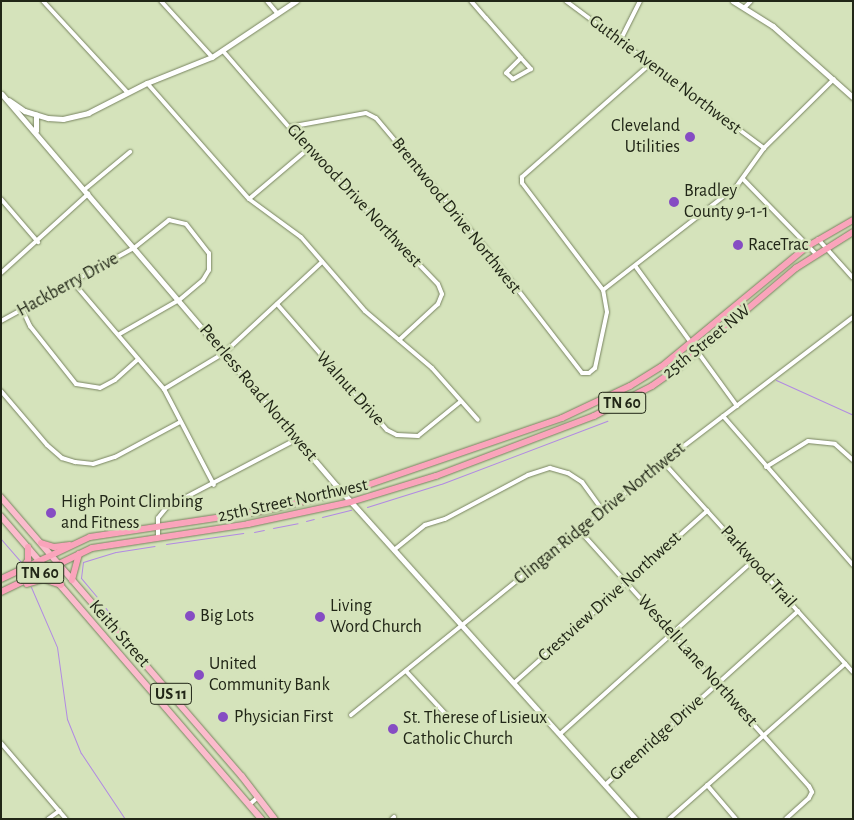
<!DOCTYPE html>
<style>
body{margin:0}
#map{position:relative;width:854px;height:820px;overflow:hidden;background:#d5e3bb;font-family:"Alegreya Sans",sans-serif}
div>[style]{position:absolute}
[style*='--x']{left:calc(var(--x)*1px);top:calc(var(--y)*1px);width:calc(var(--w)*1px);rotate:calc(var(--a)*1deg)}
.stream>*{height:1px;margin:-0.5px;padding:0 0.5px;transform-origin:0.5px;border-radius:0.5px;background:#b18ae3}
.roads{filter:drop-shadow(0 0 1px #788460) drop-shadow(0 0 1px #788460)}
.minor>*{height:4px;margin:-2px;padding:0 2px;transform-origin:2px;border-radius:2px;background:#fff}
.tertiary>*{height:4.5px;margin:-2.25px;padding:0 2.25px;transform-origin:2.25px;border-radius:2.25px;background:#fff}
.primary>*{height:5.5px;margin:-2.75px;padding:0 2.75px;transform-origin:2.75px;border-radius:2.75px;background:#fbbbcc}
.trunk>*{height:6px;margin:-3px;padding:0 3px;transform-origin:3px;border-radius:3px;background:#faa4bb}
.dots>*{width:14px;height:14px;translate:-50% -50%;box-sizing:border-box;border:2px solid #d5e3bb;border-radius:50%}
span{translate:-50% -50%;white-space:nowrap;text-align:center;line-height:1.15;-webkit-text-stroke:5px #d5e3bb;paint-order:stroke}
.shield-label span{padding:1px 4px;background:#d5e3bb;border:1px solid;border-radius:4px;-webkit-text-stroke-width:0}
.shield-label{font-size:16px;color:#212617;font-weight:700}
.street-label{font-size:18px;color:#212617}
.poi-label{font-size:18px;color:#212617}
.right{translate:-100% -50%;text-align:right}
.left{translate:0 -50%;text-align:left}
.frame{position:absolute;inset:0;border:2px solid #212617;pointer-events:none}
</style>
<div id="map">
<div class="stream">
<div style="--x:776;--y:380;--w:85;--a:24.4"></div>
<div style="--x:367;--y:507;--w:77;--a:-17.3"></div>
<div style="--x:441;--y:484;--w:178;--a:-20.8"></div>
<div style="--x:322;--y:517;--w:30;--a:-14"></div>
<div style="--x:306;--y:521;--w:8;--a:-14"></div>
<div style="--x:273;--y:528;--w:25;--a:-11"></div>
<div style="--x:254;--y:532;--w:10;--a:-11"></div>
<div style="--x:1;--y:539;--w:30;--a:49"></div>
<div style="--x:166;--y:544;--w:78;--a:-8.1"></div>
<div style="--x:31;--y:587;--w:65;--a:66.6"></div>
<div style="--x:57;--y:647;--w:73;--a:82.1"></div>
<div style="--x:67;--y:719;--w:37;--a:68"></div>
<div style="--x:81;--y:753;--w:79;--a:56.3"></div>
<div style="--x:97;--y:597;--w:25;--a:-130"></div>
<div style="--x:81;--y:578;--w:16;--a:-83"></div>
<div style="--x:83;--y:562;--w:34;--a:-17"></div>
<div style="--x:116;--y:552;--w:39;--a:-9"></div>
<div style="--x:103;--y:604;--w:29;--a:56"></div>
</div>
<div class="roads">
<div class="minor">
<div style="--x:43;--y:1;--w:125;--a:47.3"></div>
<div style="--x:161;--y:1;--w:76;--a:47.7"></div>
<div style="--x:267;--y:1;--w:17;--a:50"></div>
<div style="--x:471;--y:1;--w:23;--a:49"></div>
<div style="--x:486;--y:18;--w:53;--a:48.8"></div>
<div style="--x:521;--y:58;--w:15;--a:48"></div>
<div style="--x:531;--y:69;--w:21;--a:151"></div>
<div style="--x:513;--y:79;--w:9;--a:-139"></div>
<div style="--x:506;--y:73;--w:21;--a:-45"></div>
<div style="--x:566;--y:1;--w:247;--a:36.6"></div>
<div style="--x:745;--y:7;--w:8;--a:-45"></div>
<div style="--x:620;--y:41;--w:45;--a:-63.4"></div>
<div style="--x:223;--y:51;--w:130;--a:49.1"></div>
<div style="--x:308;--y:149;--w:187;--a:46.1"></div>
<div style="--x:438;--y:284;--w:11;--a:68"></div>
<div style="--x:442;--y:294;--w:11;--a:112"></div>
<div style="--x:438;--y:304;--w:53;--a:137.3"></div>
<div style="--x:147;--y:83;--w:154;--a:48.7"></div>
<div style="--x:249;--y:199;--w:64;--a:36.2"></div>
<div style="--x:301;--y:237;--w:98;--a:49.1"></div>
<div style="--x:365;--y:311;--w:88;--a:40.4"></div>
<div style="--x:432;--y:368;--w:69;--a:48.5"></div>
<div style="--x:289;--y:127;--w:78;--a:-10.3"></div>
<div style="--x:366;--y:113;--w:11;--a:27"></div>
<div style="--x:376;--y:118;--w:172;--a:49.9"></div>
<div style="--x:487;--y:250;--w:155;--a:52.3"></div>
<div style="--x:582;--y:373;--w:7;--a:0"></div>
<div style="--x:589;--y:373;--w:8;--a:-40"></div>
<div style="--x:595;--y:368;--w:57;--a:-77.9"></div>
<div style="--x:607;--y:312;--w:22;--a:-100"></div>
<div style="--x:603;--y:290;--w:134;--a:-127.1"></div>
<div style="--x:522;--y:183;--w:6;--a:-90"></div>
<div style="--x:522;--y:177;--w:171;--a:-41.4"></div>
<div style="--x:743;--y:179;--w:105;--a:45.8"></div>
<div style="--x:84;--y:190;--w:60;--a:-39.6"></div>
<div style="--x:1;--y:199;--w:57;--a:49.3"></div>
<div style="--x:249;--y:199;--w:77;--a:-40.3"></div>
<div style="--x:818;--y:239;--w:52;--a:48.1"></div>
<div style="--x:636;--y:267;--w:172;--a:54"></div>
<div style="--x:1;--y:273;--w:118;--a:-42.2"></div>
<div style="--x:72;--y:281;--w:142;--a:49.6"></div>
<div style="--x:164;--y:389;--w:108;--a:62.5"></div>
<div style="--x:603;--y:290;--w:168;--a:-37.8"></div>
<div style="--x:736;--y:187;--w:48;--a:-54.3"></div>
<div style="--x:764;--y:148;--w:98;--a:-44.6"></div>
<div style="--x:277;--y:304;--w:167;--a:48.9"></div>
<div style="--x:387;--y:430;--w:11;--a:27"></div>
<div style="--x:397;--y:435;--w:21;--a:3"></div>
<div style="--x:418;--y:436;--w:54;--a:-39"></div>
<div style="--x:23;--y:311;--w:17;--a:65"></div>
<div style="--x:30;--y:326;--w:74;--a:51.6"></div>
<div style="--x:76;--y:384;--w:24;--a:9"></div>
<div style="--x:100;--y:388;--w:17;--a:-28"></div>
<div style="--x:115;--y:380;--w:31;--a:-42"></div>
<div style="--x:1;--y:321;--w:152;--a:-28.8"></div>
<div style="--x:134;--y:248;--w:45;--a:-38.7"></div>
<div style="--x:169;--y:220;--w:17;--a:13"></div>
<div style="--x:186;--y:224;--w:37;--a:52"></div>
<div style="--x:209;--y:253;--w:17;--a:90"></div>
<div style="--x:209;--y:270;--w:12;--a:121"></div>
<div style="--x:203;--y:280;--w:31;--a:140"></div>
<div style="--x:179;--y:300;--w:70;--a:150.2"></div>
<div style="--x:164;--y:389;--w:70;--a:-31"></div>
<div style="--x:224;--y:353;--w:134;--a:-42.9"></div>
<div style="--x:1;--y:391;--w:71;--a:49.6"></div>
<div style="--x:47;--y:445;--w:20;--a:41"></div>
<div style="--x:62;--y:458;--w:14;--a:17"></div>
<div style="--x:75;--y:462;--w:18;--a:6"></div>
<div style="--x:93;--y:464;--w:23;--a:-18"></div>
<div style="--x:115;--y:457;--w:74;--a:-28.3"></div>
<div style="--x:723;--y:416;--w:198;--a:48.9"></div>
<div style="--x:663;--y:462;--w:283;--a:47.9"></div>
<div style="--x:766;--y:467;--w:49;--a:-31.8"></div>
<div style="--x:808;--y:441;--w:27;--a:6"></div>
<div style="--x:835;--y:444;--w:24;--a:42"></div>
<div style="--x:580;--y:531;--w:343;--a:48.1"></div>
<div style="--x:809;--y:786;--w:7;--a:63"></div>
<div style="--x:812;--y:792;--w:7;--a:117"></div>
<div style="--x:809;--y:798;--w:31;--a:138"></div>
<div style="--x:158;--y:537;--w:19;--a:-90"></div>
<div style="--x:158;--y:518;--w:14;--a:-51"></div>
<div style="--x:167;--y:507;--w:147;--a:-27.6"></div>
<div style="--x:394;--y:550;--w:40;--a:-39"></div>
<div style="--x:425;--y:525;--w:21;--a:-17"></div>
<div style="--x:445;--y:519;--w:94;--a:-27.9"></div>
<div style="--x:528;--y:475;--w:23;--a:-18"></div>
<div style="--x:550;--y:468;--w:19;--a:16"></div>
<div style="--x:568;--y:473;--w:17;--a:33"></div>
<div style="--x:582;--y:482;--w:36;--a:54"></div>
<div style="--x:406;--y:671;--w:67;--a:47.4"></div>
<div style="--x:514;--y:683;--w:259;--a:-41.7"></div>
<div style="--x:351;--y:715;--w:402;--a:-39"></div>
<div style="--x:663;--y:462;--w:239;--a:-37.3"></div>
<div style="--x:560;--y:734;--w:259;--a:-41.9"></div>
<div style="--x:1;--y:743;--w:100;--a:49.5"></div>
<div style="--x:605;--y:785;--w:260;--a:-42"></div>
<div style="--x:707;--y:785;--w:45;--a:49.5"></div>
<div style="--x:250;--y:804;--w:11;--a:-41"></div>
<div style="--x:48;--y:819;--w:14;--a:-36"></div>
<div style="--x:392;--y:819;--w:3;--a:-45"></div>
<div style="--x:669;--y:819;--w:235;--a:-41.4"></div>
</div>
<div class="tertiary">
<div style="--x:733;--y:1;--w:47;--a:32"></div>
<div style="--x:773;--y:26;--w:107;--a:41.6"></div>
<div style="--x:2;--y:94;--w:516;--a:49.48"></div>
<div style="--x:337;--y:486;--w:448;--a:48.1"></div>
<div style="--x:9;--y:100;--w:19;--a:35"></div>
<div style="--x:25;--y:111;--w:24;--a:17"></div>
<div style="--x:48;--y:118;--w:15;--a:4"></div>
<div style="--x:63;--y:119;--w:26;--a:-13"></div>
<div style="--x:88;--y:113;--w:66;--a:-27"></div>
<div style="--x:147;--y:83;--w:70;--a:-21.8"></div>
<div style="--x:212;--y:57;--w:101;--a:-33.7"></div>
<div style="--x:36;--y:131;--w:16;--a:-90"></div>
</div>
<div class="primary">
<div style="--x:1;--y:497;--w:369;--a:49.2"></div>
<div style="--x:242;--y:776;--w:54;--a:52.5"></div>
<div style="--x:1;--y:516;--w:400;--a:49.3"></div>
</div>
<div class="trunk">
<div style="--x:41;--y:543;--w:14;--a:17"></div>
<div style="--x:54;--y:547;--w:16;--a:-7"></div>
<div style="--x:22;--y:569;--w:11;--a:-56"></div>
<div style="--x:28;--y:560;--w:13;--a:-90"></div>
<div style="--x:1;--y:579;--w:98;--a:-25.3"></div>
<div style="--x:90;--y:537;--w:174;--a:-8.6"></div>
<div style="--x:262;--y:511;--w:97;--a:-13.2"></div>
<div style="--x:356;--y:489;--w:218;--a:-19"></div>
<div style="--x:562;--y:418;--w:75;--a:-25.2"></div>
<div style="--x:630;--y:386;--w:36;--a:-32"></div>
<div style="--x:661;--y:367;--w:190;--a:-39.5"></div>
<div style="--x:808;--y:246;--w:52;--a:-30"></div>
<div style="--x:72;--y:580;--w:27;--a:-75"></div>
<div style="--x:27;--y:584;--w:17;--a:-17"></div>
<div style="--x:43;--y:579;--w:19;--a:18"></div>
<div style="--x:1;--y:592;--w:101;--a:-25.8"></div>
<div style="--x:92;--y:548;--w:158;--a:-8.7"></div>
<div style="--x:248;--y:524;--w:105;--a:-12.1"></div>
<div style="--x:351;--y:502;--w:89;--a:-17"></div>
<div style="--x:436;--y:476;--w:169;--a:-20.8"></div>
<div style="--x:594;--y:416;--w:65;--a:-27.3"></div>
<div style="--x:652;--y:386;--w:32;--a:-35"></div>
<div style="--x:678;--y:368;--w:155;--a:-40.3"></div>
<div style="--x:796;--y:268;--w:67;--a:-32.3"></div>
</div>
</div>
<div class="dots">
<div style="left:690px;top:137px;background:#864cc3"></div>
<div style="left:674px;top:202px;background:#864cc3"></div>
<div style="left:738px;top:245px;background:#864cc3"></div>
<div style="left:51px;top:513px;background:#864cc3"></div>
<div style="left:190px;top:616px;background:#864cc3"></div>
<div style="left:320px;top:617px;background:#864cc3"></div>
<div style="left:199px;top:675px;background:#864cc3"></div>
<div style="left:223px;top:717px;background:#864cc3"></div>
<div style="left:393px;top:729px;background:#864cc3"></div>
</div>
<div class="shield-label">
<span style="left:622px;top:403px">TN 60</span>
<span style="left:40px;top:573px">TN 60</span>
<span style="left:171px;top:694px">US 11</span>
</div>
<div class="street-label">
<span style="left:665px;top:75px;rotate:37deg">Guthrie Avenue Northwest</span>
<span style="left:354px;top:196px;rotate:47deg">Glenwood Drive Northwest</span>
<span style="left:456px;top:216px;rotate:51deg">Brentwood Drive Northwest</span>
<span style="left:68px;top:285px;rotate:-29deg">Hackberry Drive</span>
<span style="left:707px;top:342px;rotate:-39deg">25th Street NW</span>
<span style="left:350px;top:389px;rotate:48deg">Walnut Drive</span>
<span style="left:258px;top:393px;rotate:50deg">Peerless Road Northwest</span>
<span style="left:293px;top:501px;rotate:-12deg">25th Street Northwest</span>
<span style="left:600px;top:514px;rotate:-39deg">Clingan Ridge Drive Northwest</span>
<span style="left:758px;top:567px;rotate:48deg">Parkwood Trail</span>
<span style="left:610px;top:597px;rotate:-42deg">Crestview Drive Northwest</span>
<span style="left:119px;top:634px;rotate:49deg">Keith Street</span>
<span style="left:697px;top:661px;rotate:48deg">Wesdell Lane Northwest</span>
<span style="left:657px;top:738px;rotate:-42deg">Greenridge Drive</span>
</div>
<div class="poi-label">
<span class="right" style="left:680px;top:137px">Cleveland<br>Utilities</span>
<span class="left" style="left:684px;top:202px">Bradley<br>County 9-1-1</span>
<span class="left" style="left:748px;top:245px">RaceTrac</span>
<span class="left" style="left:61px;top:513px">High Point Climbing<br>and Fitness</span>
<span class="left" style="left:330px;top:617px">Living<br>Word Church</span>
<span class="left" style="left:200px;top:616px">Big Lots</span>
<span class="left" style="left:209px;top:675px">United<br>Community Bank</span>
<span class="left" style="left:234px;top:717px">Physician First</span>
<span class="left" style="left:403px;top:729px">St. Therese of Lisieux<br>Catholic Church</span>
</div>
<div class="frame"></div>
</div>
